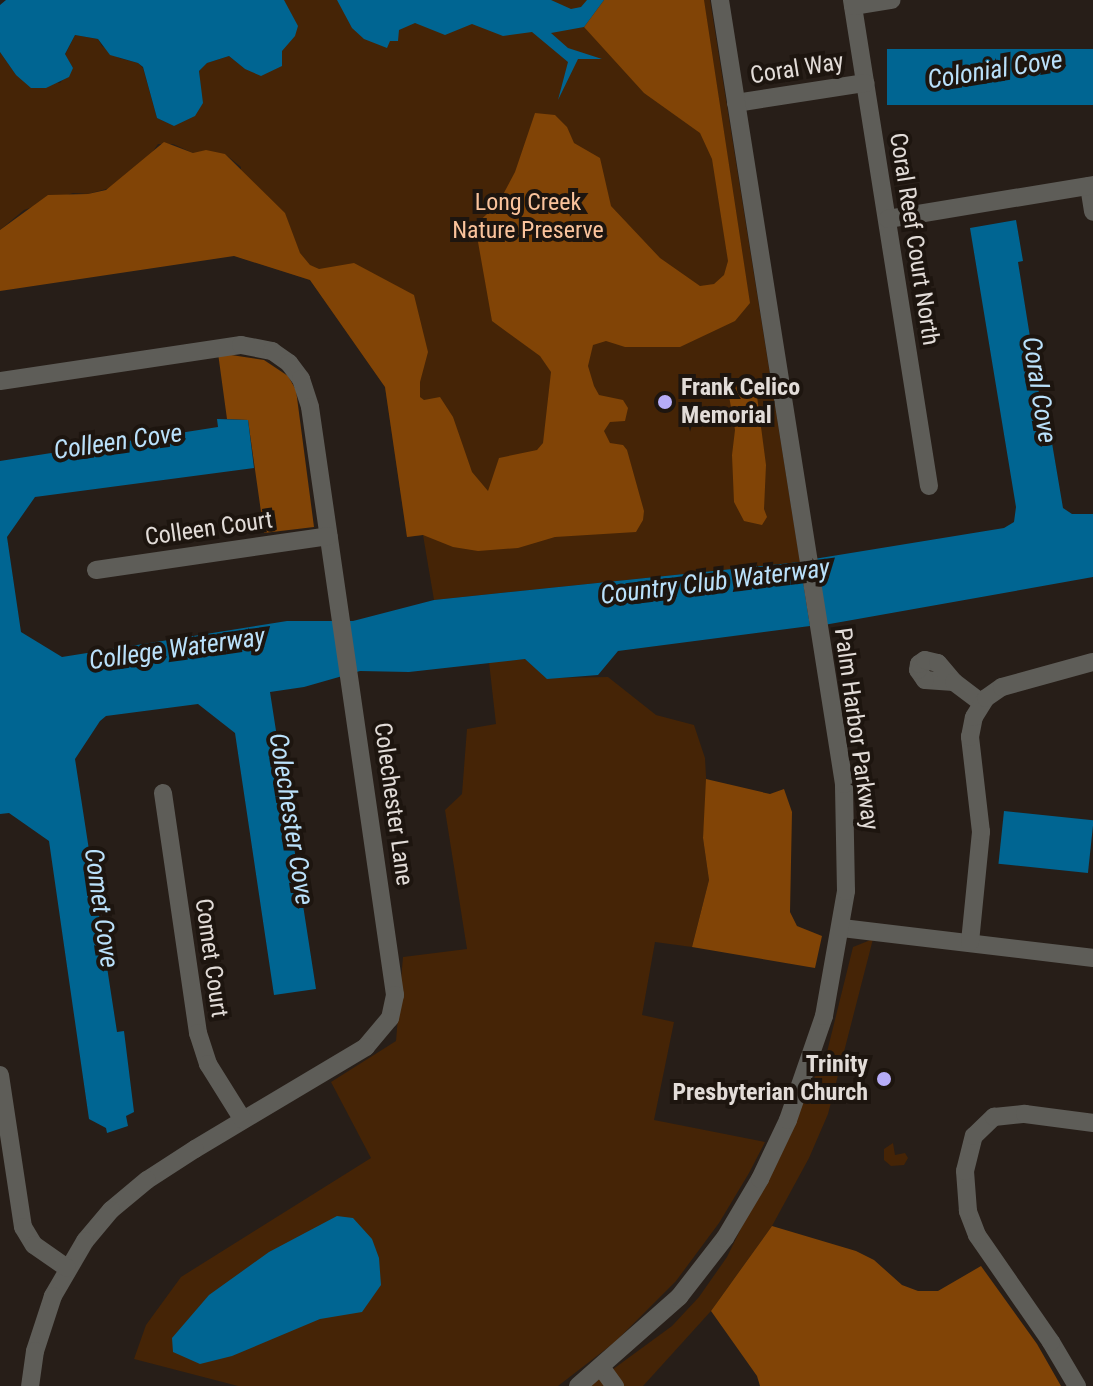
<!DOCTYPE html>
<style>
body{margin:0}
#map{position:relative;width:1093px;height:1386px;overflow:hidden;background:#271e18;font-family:"Roboto Condensed",sans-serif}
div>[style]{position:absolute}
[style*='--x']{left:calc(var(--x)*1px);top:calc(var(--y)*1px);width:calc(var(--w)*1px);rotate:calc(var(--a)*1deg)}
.green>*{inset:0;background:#452406}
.forest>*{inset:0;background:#814406}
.water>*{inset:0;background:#006592;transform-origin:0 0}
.minor>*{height:18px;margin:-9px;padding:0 9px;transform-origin:9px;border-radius:9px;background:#5e5d58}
.dots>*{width:22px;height:22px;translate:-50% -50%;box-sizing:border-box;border:4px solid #1d150f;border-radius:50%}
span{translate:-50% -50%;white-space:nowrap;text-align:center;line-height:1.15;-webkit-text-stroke:8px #1d150f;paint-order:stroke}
.street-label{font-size:24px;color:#e2dcd8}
.park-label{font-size:24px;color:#fac39c}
.poi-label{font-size:24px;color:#e2dcd8;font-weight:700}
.left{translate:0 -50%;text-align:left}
.right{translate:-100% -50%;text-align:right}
.water-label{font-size:26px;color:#bae1fb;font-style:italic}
</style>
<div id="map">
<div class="green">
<div style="clip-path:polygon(278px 0,710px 0,800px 562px,434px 600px,423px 535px,407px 537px,385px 387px,310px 280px,235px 256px,241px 167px,225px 154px,193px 153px,173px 144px,158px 144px,149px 157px,110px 188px,88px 194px,73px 193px,24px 210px,0 230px,0 52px,16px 75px,60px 83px,73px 68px,65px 55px,75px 35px,98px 39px,102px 46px,119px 58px,138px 63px,143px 68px,157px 118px,174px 126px,201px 92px,199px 71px,207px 63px,229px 56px,245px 69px)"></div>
<div style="clip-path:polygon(525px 659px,547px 678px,608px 677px,656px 715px,694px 725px,705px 758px,707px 794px,703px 838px,709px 880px,692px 947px,655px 942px,642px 1015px,674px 1022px,654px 1120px,765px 1142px,749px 1173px,719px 1223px,676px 1281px,615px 1342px,558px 1386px,238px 1386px,134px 1359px,146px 1325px,181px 1277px,371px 1158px,331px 1082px,396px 1041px,403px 957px,467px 949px,445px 810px,462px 794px,467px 729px,496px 724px,489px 662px)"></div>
<div style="clip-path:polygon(873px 939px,828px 1114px,809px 1158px,772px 1226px,711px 1311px,643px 1386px,590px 1386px,672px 1326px,699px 1297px,727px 1257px,827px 1052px,853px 947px)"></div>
<div style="clip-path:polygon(893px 1143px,895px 1155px,905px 1153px,908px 1158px,904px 1165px,891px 1166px,884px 1160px,884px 1149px)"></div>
</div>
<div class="forest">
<div style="clip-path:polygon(604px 0,704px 0,750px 303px,735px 321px,680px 347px,625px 347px,606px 341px,593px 345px,588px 366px,594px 386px,599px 395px,623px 400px,628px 408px,625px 421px,610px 422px,604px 431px,610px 443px,623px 445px,627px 450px,644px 511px,643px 520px,636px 532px,555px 537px,518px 548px,478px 551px,453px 547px,423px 535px,407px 537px,385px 387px,310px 280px,234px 256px,0 291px,0 230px,48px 195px,88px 194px,106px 190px,164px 142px,193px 153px,206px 150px,225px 154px,285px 213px,300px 253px,310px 265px,319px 269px,354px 263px,414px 295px,428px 352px,420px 382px,420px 397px,424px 400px,440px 397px,453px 417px,472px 472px,488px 491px,499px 458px,537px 450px,543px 443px,551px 372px,540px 356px,492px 321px,475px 225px,498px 204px,515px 172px,535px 113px,555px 115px,567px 127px,574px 143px,600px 158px,611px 206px,660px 258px,700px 286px,714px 284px,724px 275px,728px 261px,712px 159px,700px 133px,644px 93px,584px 27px)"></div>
<div style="clip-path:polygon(218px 353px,264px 360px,288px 376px,296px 390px,314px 527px,264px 533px,248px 420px,227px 419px)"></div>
<div style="clip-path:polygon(739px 384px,753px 388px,757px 396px,766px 465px,764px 509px,767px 517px,762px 525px,744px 521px,734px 502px,732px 455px,735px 430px,729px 396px)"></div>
<div style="clip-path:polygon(706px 779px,770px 794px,784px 789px,792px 812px,790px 912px,797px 926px,822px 936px,815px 968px,692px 947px,709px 880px,703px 838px)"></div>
<div style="clip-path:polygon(772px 1226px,856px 1251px,874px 1260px,902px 1285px,918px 1291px,938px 1291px,981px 1266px,1037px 1344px,1061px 1386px,760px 1386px,757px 1376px,711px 1311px)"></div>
</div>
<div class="water">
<div style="clip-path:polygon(6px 0,284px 0,298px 26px,295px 36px,282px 51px,282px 66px,261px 76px,245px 69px,229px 56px,207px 63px,199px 71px,203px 103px,195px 116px,174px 126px,157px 118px,143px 67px,138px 63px,110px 55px,98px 39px,75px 35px,65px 54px,73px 68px,69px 77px,46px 88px,31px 88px,16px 75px,0 52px,0 5px)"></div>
<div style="clip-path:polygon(337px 0,551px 0,571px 9px,581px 7px,587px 0,604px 0,584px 27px,551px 33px,568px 48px,602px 59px,578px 59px,558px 100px,568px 62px,532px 32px,503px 36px,472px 24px,445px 35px,415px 23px,399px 30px,398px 41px,390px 41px,387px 48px,364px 39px,352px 28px)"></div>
<div style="left:1093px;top:49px;width:56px;height:206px;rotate:90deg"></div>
<div style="clip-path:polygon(1016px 220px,1023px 261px,1018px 262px,1047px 443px,1052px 443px,1063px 508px,1072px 514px,1093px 514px,1093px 577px,824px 625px,814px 559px,1004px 528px,1014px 522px,1016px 507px,970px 228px)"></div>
<div style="clip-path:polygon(217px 419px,248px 420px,254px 468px,35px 497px,7px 537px,21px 632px,62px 657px,287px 621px,353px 621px,434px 600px,800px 562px,810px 626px,618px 651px,598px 675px,547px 679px,525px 659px,409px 672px,360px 671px,304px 687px,270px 692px,316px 989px,274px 995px,235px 733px,198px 704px,106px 716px,100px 721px,75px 759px,117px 1032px,124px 1031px,134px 1112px,126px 1116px,128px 1126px,107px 1133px,106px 1128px,89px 1119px,49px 841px,9px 813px,0 814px,0 461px,218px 427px)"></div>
<div style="left:1004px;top:811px;width:90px;height:53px;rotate:6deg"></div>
<div style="clip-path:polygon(337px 1216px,353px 1218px,372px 1239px,379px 1258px,381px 1285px,362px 1312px,320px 1319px,232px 1356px,200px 1364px,173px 1352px,172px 1338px,209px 1295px,269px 1252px)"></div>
</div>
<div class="minor">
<div style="--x:852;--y:0;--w:492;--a:81"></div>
<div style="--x:853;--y:6;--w:39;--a:-9"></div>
<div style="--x:736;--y:103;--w:131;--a:-8.8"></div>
<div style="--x:1089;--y:186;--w:26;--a:81"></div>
<div style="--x:888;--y:219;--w:208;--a:-9.4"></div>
<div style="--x:0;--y:381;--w:244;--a:-8.5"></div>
<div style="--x:241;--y:345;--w:32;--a:11"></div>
<div style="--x:272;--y:351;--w:21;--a:35"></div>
<div style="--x:289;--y:363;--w:20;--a:53"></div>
<div style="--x:301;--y:379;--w:29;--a:72"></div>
<div style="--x:310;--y:407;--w:594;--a:81.77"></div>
<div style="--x:395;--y:995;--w:24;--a:102"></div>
<div style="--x:390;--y:1018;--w:38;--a:130"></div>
<div style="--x:366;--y:1047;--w:199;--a:149.2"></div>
<div style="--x:195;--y:1149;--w:57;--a:147.1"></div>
<div style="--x:147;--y:1180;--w:47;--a:140.2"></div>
<div style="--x:111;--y:1210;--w:40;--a:130"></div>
<div style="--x:85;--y:1241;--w:64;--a:120.2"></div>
<div style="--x:53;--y:1296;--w:58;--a:108.1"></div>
<div style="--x:35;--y:1351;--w:35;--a:98"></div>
<div style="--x:96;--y:570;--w:235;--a:-8.3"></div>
<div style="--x:954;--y:682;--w:29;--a:-176"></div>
<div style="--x:925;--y:680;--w:12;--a:-125"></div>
<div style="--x:918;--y:670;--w:6;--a:-81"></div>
<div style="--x:919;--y:664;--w:7;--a:-34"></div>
<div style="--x:925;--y:660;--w:13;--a:13"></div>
<div style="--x:938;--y:663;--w:25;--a:50"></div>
<div style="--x:954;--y:682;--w:35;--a:37"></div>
<div style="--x:163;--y:793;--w:243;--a:81.7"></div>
<div style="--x:198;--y:1033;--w:33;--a:72"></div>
<div style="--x:208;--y:1064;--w:66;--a:58"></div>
<div style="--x:842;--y:928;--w:253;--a:6.8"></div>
<div style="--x:970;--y:942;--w:111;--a:-84.3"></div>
<div style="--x:981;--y:832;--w:96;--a:-96.6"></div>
<div style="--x:970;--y:737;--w:20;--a:-79"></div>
<div style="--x:974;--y:717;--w:22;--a:-58"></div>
<div style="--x:986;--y:698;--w:19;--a:-35"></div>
<div style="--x:1002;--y:687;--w:94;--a:-15.4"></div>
<div style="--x:0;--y:1075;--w:154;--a:81.4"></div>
<div style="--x:23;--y:1227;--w:21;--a:59"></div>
<div style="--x:34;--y:1245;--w:40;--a:34.9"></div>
<div style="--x:601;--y:1367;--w:24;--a:54"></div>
<div style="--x:578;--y:1386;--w:135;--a:-41.4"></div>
<div style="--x:679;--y:1297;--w:75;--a:-52.1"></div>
<div style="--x:725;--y:1238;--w:69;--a:-59.3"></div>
<div style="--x:760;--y:1179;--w:65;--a:-64.6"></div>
<div style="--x:788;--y:1120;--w:110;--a:-70.9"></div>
<div style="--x:824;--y:1016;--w:127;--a:-80"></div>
<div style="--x:846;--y:891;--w:107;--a:-91.1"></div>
<div style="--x:844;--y:784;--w:794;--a:-98.99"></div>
<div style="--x:1077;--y:1386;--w:51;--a:-120.6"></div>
<div style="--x:1051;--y:1342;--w:130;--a:-124.7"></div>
<div style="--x:977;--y:1235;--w:26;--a:-111"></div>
<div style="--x:968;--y:1211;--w:40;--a:-94.3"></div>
<div style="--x:965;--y:1171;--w:36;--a:-76"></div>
<div style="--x:974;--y:1136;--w:28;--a:-44"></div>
<div style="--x:994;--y:1117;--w:31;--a:-6"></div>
<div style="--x:1025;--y:1114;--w:69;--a:7.5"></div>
</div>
<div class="dots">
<div style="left:665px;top:402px;background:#b6acf8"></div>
<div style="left:884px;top:1079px;background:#b6acf8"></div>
</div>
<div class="street-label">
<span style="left:797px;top:69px;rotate:-9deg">Coral Way</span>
<span style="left:914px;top:239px;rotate:81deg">Coral Reef Court North</span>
<span style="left:209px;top:529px;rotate:-8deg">Colleen Court</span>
<span style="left:856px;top:729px;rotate:82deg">Palm Harbor Parkway</span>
<span style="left:393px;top:804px;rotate:82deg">Colechester Lane</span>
<span style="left:211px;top:958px;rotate:82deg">Comet Court</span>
</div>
<div class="park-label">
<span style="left:528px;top:217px">Long Creek<br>Nature Preserve</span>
</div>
<div class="poi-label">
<span class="left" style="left:681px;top:402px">Frank Celico<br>Memorial</span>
<span class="right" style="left:868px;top:1079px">Trinity<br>Presbyterian Church</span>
</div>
<div class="water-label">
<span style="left:995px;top:70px;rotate:-9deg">Colonial Cove</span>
<span style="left:1039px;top:390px;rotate:81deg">Coral Cove</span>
<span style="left:118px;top:442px;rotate:-8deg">Colleen Cove</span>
<span style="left:715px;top:582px;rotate:-7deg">Country Club Waterway</span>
<span style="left:177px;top:649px;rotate:-8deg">College Waterway</span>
<span style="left:291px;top:819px;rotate:81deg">Colechester Cove</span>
<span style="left:101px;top:908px;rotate:82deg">Comet Cove</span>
</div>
</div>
